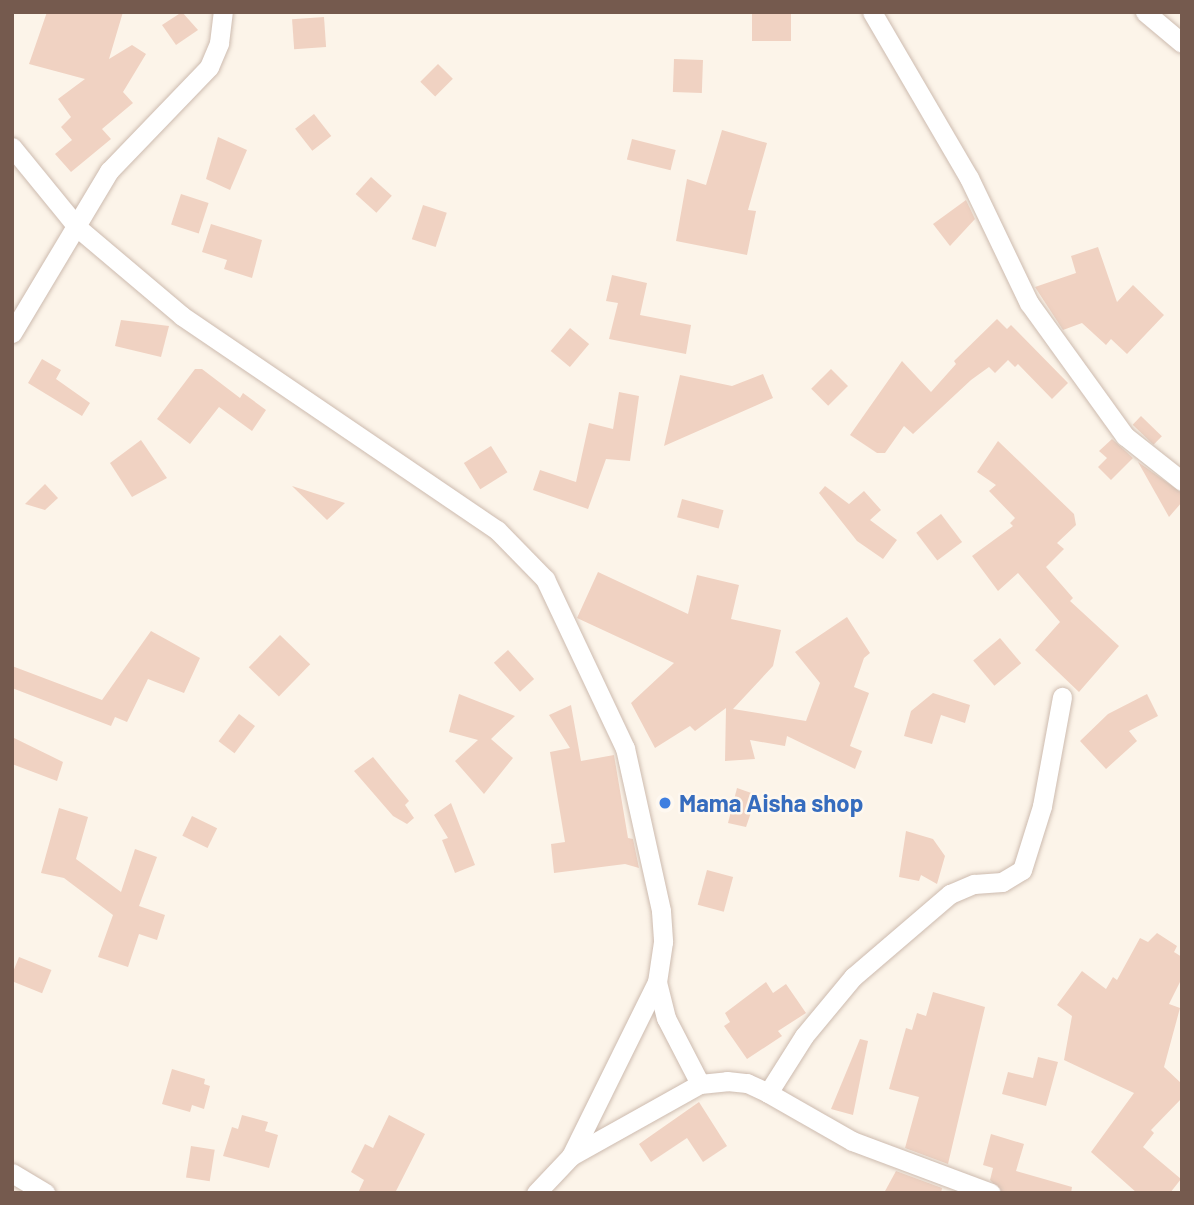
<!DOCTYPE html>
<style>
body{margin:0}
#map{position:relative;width:1194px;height:1205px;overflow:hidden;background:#fcf4e9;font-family:Barlow,sans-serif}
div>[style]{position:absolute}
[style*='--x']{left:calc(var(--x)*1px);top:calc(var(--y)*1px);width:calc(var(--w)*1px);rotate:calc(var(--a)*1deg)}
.building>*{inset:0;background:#f0d2c2;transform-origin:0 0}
.roads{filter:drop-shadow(0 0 2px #cdbbaf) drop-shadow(0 0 2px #cdbbaf)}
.street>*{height:19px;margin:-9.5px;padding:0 9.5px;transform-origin:9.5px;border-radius:9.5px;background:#fff}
.dots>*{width:19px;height:19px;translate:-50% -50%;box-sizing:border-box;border:4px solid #fef8f0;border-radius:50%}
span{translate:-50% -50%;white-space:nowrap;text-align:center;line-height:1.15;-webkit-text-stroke:5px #fef8f0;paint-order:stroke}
.shop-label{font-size:24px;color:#366cbe;font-weight:700}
.left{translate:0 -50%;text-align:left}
.frame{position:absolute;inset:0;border:14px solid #755a4e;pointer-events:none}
</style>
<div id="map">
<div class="building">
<div style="clip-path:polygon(47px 12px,123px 12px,109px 59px,132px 45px,146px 54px,123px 92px,133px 103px,102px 129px,111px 139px,71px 172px,55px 154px,72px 140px,61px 127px,71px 117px,58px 99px,85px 79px,29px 64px)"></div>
<div style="clip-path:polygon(182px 12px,198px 30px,176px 45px,162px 25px)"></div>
<div style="left:752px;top:13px;width:39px;height:28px"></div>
<div style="left:324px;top:17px;width:30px;height:32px;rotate:86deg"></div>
<div style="left:674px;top:59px;width:29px;height:33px;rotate:2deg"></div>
<div style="left:438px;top:64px;width:21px;height:25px;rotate:45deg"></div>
<div style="left:314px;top:114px;width:28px;height:24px;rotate:52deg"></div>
<div style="clip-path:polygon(722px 130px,767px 143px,748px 210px,756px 211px,747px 255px,676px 241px,687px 179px,706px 185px)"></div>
<div style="clip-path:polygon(218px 137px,247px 150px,230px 190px,206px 179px)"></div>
<div style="left:632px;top:139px;width:45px;height:21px;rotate:14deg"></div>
<div style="left:371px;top:177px;width:28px;height:23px;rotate:42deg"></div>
<div style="left:181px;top:194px;width:29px;height:32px;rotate:18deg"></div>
<div style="clip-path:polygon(966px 200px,975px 219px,950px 246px,933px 224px)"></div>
<div style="left:423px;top:205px;width:25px;height:36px;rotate:18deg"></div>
<div style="clip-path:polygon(211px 224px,262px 240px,252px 278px,224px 269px,227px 260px,202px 252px)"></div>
<div style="clip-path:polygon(1098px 247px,1117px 302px,1133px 285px,1164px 315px,1127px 354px,1111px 339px,1106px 345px,1082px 323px,1063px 330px,1035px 287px,1076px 273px,1071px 256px)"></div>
<div style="clip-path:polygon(612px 275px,647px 283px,640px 315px,691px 325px,686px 354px,609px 339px,618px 303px,606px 301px)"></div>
<div style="clip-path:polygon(997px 319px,1007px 329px,1011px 325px,1068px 383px,1052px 399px,1018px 364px,1015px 367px,1008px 360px,995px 373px,989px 367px,971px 380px,913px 434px,904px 426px,885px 453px,877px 453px,850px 435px,902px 361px,931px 392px,956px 364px,954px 361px)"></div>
<div style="clip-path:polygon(121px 320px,169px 326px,161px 357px,115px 346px)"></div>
<div style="left:570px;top:328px;width:25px;height:30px;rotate:40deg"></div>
<div style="clip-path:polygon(42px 359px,61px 370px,56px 379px,90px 403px,82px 416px,28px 383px)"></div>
<div style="clip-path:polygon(195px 369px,202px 369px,240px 398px,243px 393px,266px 410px,252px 431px,219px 407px,190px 444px,157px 419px)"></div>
<div style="left:831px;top:369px;width:24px;height:28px;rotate:45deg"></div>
<div style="clip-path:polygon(763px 374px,773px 398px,664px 446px,680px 375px,732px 386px)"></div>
<div style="clip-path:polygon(619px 392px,639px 396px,630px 461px,606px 459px,588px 509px,533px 490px,540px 470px,576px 482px,589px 423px,613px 429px)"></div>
<div style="left:1141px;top:416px;width:29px;height:12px;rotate:44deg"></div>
<div style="clip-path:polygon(1112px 439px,1133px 458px,1111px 480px,1098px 467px,1107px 458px,1099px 451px)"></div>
<div style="clip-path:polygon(141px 440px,167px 478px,132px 497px,110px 463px)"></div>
<div style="clip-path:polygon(998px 441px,1074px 514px,1076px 525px,1057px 543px,1064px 549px,1046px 567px,1073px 598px,1070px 601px,1119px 646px,1079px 692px,1035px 650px,1060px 622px,1018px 573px,998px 591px,972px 556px,1013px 526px,1010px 523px,1015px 518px,989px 491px,996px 485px,977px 472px)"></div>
<div style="left:491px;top:446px;width:31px;height:32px;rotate:58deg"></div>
<div style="clip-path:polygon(1138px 462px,1182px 493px,1182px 502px,1169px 517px)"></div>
<div style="clip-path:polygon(45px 484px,58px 498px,45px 510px,25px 504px)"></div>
<div style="clip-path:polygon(292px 486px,345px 503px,327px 520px)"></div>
<div style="clip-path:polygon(825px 486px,849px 504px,864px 491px,881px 510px,870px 520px,897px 540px,883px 559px,857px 541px,819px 493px)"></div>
<div style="left:682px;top:499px;width:43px;height:19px;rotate:15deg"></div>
<div style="left:941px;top:514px;width:35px;height:31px;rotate:53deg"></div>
<div style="clip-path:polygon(598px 572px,688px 614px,697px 575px,739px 585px,731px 619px,781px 630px,773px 666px,733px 709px,806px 721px,820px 683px,795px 652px,847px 617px,870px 653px,864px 658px,854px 687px,869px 693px,850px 746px,862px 751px,855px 769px,787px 736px,785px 746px,750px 740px,755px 759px,725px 761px,726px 708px,695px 731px,690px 726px,655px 748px,631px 703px,674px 663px,577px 618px)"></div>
<div style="clip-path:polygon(151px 631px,200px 658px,184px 693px,148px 679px,127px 722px,115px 717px,111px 726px,12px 688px,12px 666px,102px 700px)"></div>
<div style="left:280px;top:635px;width:42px;height:45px;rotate:44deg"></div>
<div style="left:1000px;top:638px;width:33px;height:35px;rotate:50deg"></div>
<div style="left:508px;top:650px;width:39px;height:19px;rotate:48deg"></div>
<div style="clip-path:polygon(933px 693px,970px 705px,965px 723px,941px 715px,932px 744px,904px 736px,911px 711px)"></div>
<div style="clip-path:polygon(459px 694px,515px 716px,491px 739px,513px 758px,484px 794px,455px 761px,478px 740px,449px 732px)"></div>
<div style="clip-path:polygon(1147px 694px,1158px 716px,1129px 731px,1137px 741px,1106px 769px,1080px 741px,1108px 714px)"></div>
<div style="clip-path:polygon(571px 705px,581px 761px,614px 755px,628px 838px,633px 839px,639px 868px,625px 864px,554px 873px,551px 844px,565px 842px,550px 752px,570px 748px,549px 715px)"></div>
<div style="left:239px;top:714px;width:20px;height:34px;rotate:37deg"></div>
<div style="clip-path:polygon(12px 737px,63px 762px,57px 781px,12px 764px)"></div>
<div style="clip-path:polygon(373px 757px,409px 801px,405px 805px,414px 818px,407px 824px,393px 816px,354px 771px)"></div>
<div style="clip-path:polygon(737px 788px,757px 795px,746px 827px,728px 823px)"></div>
<div style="clip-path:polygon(451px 803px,475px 865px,455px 873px,442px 840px,448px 838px,434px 815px)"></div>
<div style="clip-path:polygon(59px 808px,88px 817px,76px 859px,121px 892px,135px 849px,157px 857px,139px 906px,165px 915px,157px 940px,139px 934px,128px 967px,98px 957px,113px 915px,64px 878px,41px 873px)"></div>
<div style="left:192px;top:816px;width:28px;height:22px;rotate:26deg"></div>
<div style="clip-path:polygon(906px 831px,933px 839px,945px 856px,937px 884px,921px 875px,919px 881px,899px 877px)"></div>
<div style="left:707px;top:870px;width:27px;height:36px;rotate:15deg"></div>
<div style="clip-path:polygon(1157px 933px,1177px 946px,1174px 952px,1182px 957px,1182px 978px,1169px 1004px,1180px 1008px,1164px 1067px,1182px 1084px,1182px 1098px,1151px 1130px,1154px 1133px,1143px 1147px,1181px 1179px,1170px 1193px,1137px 1193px,1091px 1152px,1134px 1093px,1064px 1060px,1072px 1016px,1057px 1005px,1082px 971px,1106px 989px,1113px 977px,1117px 980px,1140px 938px,1148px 942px)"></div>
<div style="left:19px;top:957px;width:35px;height:25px;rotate:22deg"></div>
<div style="clip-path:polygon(766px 982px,773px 993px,786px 984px,806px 1013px,778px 1031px,782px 1036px,747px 1059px,724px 1026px,730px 1022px,725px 1013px)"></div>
<div style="clip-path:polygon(933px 992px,985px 1007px,948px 1164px,905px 1148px,919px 1097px,889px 1089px,906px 1028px,912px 1030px,917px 1013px,926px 1016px)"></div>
<div style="clip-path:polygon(860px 1039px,868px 1041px,853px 1115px,831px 1109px)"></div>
<div style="clip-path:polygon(1038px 1057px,1058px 1062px,1046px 1106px,1002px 1094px,1008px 1072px,1033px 1078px)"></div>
<div style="clip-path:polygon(172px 1069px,205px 1079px,204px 1084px,210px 1086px,204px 1109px,192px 1105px,190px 1112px,162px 1104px)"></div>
<div style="clip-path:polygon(699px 1102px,727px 1146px,703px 1162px,687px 1138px,651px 1162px,639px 1144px)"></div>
<div style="clip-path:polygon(242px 1115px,268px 1122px,265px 1131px,278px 1135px,269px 1168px,223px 1156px,232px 1127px,238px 1129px)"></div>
<div style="clip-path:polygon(389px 1115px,425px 1134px,395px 1193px,358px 1193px,364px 1180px,351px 1172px,365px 1144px,373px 1148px)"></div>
<div style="clip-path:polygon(991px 1134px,1024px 1144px,1016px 1171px,1072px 1187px,1071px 1193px,1003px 1193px,990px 1180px,993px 1168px,983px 1165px)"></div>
<div style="left:191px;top:1146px;width:24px;height:32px;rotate:9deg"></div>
<div style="clip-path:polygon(896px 1171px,942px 1188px,941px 1193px,884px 1193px)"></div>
</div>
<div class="roads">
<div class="street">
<div style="--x:872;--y:12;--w:192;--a:59.7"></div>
<div style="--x:969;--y:178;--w:139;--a:64.4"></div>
<div style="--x:1029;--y:303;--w:164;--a:54.2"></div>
<div style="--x:1125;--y:436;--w:73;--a:38.3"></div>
<div style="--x:1145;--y:12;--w:48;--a:40"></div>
<div style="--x:12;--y:147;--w:104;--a:50.8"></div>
<div style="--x:78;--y:228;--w:136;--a:40.2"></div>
<div style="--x:182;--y:316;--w:381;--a:34.2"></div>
<div style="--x:497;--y:530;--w:69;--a:45.6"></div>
<div style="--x:545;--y:579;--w:187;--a:64.7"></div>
<div style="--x:625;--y:748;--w:167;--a:77.5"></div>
<div style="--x:661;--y:911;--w:31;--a:86"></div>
<div style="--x:663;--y:942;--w:40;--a:98.5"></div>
<div style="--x:657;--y:982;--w:37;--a:76"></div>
<div style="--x:666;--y:1018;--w:74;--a:62.7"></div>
<div style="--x:12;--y:333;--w:189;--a:-59.1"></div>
<div style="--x:109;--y:171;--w:144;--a:-46.1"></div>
<div style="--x:209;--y:67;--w:26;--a:-67"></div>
<div style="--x:219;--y:43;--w:31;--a:-83"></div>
<div style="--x:768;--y:1093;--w:67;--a:-57.7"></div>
<div style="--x:804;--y:1036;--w:77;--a:-50.3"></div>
<div style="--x:853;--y:977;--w:128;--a:-40.6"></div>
<div style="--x:950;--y:894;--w:26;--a:-23"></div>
<div style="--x:974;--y:884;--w:28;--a:-4"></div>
<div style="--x:1002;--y:882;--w:23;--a:-31"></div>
<div style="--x:1022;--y:870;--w:67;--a:-72.6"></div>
<div style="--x:1042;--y:806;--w:111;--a:-79.6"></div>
<div style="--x:571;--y:1156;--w:194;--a:-63.7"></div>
<div style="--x:12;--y:1173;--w:39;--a:31"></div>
<div style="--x:536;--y:1193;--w:51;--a:-46.6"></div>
<div style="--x:571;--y:1156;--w:148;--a:-29.2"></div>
<div style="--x:700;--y:1084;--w:27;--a:-6"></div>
<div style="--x:727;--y:1081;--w:20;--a:6"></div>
<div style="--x:747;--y:1083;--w:23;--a:25"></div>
<div style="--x:768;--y:1093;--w:97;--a:29.7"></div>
<div style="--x:852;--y:1141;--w:148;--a:20.5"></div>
</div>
</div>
<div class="dots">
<div style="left:665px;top:803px;background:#3f7fe0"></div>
</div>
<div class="shop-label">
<span class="left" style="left:679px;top:803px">Mama Aisha shop</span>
</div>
<div class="frame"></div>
</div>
